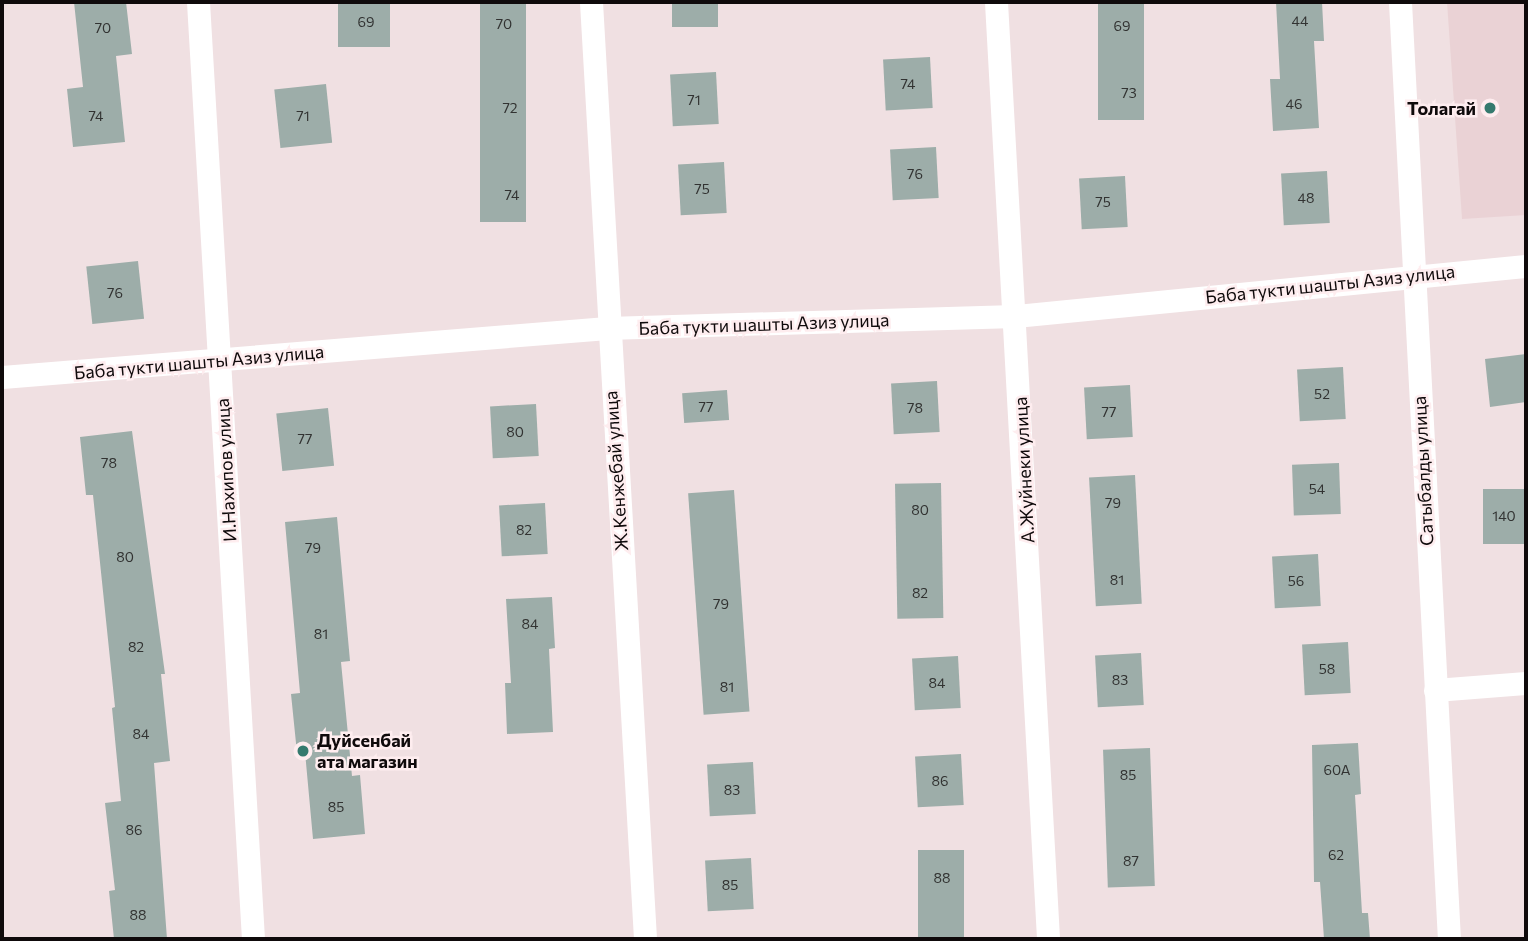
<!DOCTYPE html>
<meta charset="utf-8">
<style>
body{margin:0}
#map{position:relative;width:1528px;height:941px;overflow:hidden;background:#f0e0e2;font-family:Commissioner,sans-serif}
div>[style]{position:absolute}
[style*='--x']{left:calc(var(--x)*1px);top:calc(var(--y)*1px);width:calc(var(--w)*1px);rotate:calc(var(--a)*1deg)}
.built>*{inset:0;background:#ead2d5}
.building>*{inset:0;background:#9dada9;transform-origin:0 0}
.minor>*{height:23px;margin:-11.5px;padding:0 11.5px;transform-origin:11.5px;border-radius:11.5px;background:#fff}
.dots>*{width:19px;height:19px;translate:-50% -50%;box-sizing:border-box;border:4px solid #feedef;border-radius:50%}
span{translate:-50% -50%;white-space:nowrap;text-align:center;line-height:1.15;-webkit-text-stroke:5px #feedef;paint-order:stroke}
.number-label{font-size:14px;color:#323332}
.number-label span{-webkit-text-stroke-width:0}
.poi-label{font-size:18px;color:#0f0a0b;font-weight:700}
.right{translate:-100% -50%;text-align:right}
.left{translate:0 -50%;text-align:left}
.street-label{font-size:18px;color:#0f0a0b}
.frame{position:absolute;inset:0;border:4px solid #0f0a0b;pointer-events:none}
</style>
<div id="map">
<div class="built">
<div style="clip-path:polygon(1447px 2px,1526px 2px,1526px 215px,1462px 219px)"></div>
</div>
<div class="building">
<div style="clip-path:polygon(74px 2px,126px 2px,132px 54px,116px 56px,125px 142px,73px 147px,67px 89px,83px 87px)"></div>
<div style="left:338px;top:2px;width:52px;height:45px"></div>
<div style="left:480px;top:2px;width:46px;height:220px"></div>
<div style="left:672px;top:2px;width:46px;height:25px"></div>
<div style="left:1098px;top:2px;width:46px;height:118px"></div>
<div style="clip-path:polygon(1276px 2px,1322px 2px,1324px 41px,1314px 41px,1319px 128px,1273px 131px,1270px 79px,1280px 79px)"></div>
<div style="left:930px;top:57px;width:51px;height:47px;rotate:87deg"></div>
<div style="left:716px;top:72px;width:52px;height:46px;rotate:87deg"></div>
<div style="left:326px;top:84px;width:59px;height:52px;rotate:84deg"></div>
<div style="left:936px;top:147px;width:51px;height:46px;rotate:87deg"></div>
<div style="left:724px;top:162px;width:51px;height:46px;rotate:87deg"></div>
<div style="left:1327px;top:171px;width:52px;height:46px;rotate:87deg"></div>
<div style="left:1125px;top:176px;width:51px;height:46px;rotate:87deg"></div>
<div style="left:138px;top:261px;width:58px;height:52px;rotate:84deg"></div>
<div style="clip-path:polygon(1526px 354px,1526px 402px,1490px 407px,1485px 359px)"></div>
<div style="left:1343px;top:367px;width:52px;height:46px;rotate:87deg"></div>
<div style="left:937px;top:381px;width:51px;height:46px;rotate:87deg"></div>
<div style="left:1130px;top:385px;width:52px;height:46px;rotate:87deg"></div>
<div style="left:727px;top:390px;width:30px;height:45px;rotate:86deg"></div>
<div style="left:536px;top:404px;width:52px;height:46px;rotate:87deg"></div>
<div style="left:328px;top:408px;width:58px;height:52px;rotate:84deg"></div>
<div style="clip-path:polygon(132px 431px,165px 674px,161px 674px,170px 761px,154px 763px,167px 939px,114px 939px,109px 891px,115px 890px,105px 803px,121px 801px,112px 708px,115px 707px,93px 495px,86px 495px,80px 437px)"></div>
<div style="left:1339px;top:463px;width:51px;height:47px;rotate:88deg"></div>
<div style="left:1135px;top:475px;width:129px;height:46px;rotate:87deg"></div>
<div style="left:941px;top:483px;width:135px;height:46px;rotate:89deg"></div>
<div style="left:1483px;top:489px;width:43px;height:55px"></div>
<div style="left:734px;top:490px;width:222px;height:46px;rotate:86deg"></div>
<div style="left:545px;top:503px;width:51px;height:46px;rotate:87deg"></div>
<div style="clip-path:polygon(337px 517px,350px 661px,341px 662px,352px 776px,360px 775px,365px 834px,313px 839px,305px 752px,297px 753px,291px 694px,300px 693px,285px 522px)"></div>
<div style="left:1318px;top:554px;width:52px;height:46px;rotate:87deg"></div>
<div style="clip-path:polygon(552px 597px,555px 648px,549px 649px,553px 732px,507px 734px,505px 683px,511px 683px,506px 599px)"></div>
<div style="left:1348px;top:642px;width:51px;height:46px;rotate:87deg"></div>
<div style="left:1141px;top:653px;width:52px;height:46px;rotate:87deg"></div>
<div style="left:958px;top:656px;width:52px;height:46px;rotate:87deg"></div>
<div style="clip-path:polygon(1358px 743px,1361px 794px,1355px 795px,1362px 913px,1368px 913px,1370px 939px,1324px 939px,1320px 882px,1314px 882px,1312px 745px)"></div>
<div style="left:1150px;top:748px;width:138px;height:47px;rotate:88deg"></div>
<div style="left:961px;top:754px;width:51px;height:46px;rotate:87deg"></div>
<div style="left:753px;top:762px;width:52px;height:46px;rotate:87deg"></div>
<div style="left:964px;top:850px;width:89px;height:46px;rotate:90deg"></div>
<div style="left:751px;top:858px;width:51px;height:46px;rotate:87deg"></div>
</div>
<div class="minor">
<div style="--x:198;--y:2;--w:939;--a:86.64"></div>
<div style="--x:591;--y:2;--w:939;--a:86.7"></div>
<div style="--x:996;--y:2;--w:938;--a:86.82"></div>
<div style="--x:1400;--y:2;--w:938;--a:87.01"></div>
<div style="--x:2;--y:377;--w:607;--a:-4.63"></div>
<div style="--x:607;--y:328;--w:408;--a:-1.7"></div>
<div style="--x:1015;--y:316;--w:513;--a:-5.59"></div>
<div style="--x:1435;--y:690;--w:91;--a:-4.4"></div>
</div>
<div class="dots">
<div style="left:1490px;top:108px;background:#357a6e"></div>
<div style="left:303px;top:751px;background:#357a6e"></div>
</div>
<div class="number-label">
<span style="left:1300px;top:21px">44</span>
<span style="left:366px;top:22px">69</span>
<span style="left:504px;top:24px">70</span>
<span style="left:1122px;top:26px">69</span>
<span style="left:103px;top:28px">70</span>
<span style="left:908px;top:84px">74</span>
<span style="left:1129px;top:93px">73</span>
<span style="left:694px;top:100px">71</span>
<span style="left:1294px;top:104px">46</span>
<span style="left:510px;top:108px">72</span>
<span style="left:96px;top:116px">74</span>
<span style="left:303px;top:116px">71</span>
<span style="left:915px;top:174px">76</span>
<span style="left:702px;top:189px">75</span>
<span style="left:512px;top:195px">74</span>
<span style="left:1306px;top:198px">48</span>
<span style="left:1103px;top:202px">75</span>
<span style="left:115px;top:293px">76</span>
<span style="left:1322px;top:394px">52</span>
<span style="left:706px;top:407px">77</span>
<span style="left:915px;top:408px">78</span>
<span style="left:1109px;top:412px">77</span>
<span style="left:515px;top:432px">80</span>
<span style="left:305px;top:439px">77</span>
<span style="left:109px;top:463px">78</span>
<span style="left:1317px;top:489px">54</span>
<span style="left:1113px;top:503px">79</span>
<span style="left:920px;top:510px">80</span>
<span style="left:1504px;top:516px">140</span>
<span style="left:524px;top:530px">82</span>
<span style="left:313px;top:548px">79</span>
<span style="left:125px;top:557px">80</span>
<span style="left:1117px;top:580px">81</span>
<span style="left:1296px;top:581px">56</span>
<span style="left:920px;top:593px">82</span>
<span style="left:721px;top:604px">79</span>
<span style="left:530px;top:624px">84</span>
<span style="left:321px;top:634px">81</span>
<span style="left:136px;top:647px">82</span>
<span style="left:1327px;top:669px">58</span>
<span style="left:1120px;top:680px">83</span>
<span style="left:937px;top:683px">84</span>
<span style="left:727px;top:687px">81</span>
<span style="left:141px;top:734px">84</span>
<span style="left:1337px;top:770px">60А</span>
<span style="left:1128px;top:775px">85</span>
<span style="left:940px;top:781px">86</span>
<span style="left:732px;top:790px">83</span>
<span style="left:336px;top:807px">85</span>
<span style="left:134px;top:830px">86</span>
<span style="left:1336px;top:855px">62</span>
<span style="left:1131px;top:861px">87</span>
<span style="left:942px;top:878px">88</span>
<span style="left:730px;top:885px">85</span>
<span style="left:138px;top:915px">88</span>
</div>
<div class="poi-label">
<span class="right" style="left:1476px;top:108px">Толагай</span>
<span class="left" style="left:317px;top:751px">Дуйсенбай<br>ата магазин</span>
</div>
<div class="street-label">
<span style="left:1330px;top:284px;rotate:-6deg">Баба тукти шашты Азиз улица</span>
<span style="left:764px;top:324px;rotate:-2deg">Баба тукти шашты Азиз улица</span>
<span style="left:199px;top:362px;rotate:-5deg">Баба тукти шашты Азиз улица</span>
<span style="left:226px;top:470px;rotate:-93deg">И.Нахипов улица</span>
<span style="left:1024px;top:470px;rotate:-93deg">А.Жуйнеки улица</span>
<span style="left:616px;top:471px;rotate:-94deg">Ж.Кенжебай улица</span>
<span style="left:1423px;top:471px;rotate:-93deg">Сатыбалды улица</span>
</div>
<div class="frame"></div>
</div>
